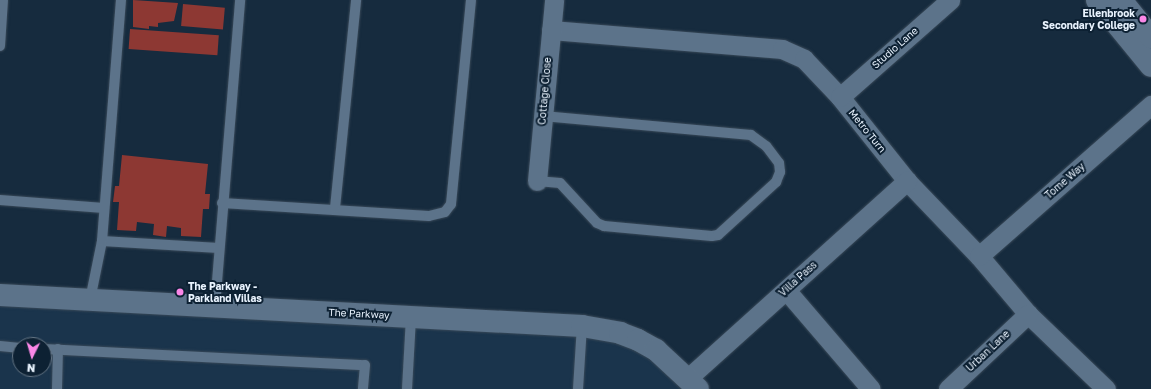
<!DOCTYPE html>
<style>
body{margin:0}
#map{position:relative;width:1151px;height:389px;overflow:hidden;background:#162b3e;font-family:"Golos Text",sans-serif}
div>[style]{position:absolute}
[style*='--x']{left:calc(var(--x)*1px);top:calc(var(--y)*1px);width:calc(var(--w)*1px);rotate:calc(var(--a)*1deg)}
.built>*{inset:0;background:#1a344c}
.building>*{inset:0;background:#8d3833;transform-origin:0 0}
.roads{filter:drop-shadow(0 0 1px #394958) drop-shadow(0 0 1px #394958)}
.lane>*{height:10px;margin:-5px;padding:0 5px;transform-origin:5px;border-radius:5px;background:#5c738a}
.street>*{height:19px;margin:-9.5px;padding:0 9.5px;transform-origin:9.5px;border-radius:9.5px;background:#5c738a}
.secondary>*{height:22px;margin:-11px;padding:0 11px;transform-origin:11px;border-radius:11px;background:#5c738a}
.dots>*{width:11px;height:11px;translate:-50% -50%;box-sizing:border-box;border:2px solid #0d2133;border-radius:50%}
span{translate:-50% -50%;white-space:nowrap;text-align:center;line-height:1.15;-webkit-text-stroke:4px #0d2133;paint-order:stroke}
.poi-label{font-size:10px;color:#e9f3fe;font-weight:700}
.right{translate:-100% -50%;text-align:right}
.left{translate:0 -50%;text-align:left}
.street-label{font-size:10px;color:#e9f3fe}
.north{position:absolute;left:12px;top:337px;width:40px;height:40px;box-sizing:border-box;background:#0d2133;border:1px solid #657584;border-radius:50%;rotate:185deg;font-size:11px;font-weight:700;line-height:16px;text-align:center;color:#e9f3fe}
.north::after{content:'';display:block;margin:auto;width:14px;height:18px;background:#fa87e7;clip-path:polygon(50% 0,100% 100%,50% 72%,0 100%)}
</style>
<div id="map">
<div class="built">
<div style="clip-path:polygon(evenodd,0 295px,620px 333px,698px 389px,0 389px,0 295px,20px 345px,44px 345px,44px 369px,20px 369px,20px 345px)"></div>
</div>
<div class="building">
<div style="clip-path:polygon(133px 0,178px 3px,174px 21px,158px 23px,158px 27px,149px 26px,149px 29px,133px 27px)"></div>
<div style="left:183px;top:4px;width:42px;height:22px;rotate:5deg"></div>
<div style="left:130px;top:29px;width:89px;height:20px;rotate:4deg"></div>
<div style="clip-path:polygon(122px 155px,208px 164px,205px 194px,210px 194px,209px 209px,203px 209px,201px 237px,181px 236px,181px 228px,167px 226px,166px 237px,153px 235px,154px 224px,137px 222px,136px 231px,117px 230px,119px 202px,113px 202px,115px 186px,119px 186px)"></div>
</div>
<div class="roads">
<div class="lane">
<div style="--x:0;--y:46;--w:46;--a:-86.3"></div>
<div style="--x:537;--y:181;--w:23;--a:5"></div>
<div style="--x:560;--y:183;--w:54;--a:47.2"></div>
<div style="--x:597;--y:223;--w:8;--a:23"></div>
<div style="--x:604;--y:226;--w:108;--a:5.3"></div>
<div style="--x:712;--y:236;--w:6;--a:-9"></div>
<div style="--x:718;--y:235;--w:79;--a:-42.4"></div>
<div style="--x:776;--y:182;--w:11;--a:-68"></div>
<div style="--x:780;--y:172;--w:9;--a:-96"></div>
<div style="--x:779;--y:163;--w:21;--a:-127"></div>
<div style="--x:766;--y:146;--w:19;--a:-144"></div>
<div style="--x:751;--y:135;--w:209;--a:-174.8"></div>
<div style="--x:0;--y:200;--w:104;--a:4.4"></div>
<div style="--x:222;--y:203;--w:207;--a:3.6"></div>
<div style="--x:429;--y:216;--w:16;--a:-14"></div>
<div style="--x:445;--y:212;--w:10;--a:-53"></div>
<div style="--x:451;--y:204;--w:205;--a:-84.4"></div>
<div style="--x:335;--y:208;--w:209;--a:-84.2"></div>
<div style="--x:102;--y:241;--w:117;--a:3.4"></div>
<div style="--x:90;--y:300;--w:60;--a:-78.5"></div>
<div style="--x:102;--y:241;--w:242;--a:-85.5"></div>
<div style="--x:215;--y:306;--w:307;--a:-85.3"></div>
<div style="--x:0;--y:346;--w:20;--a:6"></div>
<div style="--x:44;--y:349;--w:321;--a:2.9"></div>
<div style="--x:365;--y:365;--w:24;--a:95"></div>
<div style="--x:57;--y:389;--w:40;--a:-88.6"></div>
<div style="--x:407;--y:389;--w:72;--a:-86.8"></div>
<div style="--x:578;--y:389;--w:63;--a:-86.4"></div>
</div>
<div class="street">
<div style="--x:551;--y:30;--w:232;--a:4.7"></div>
<div style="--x:782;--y:49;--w:24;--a:24"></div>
<div style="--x:804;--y:59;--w:52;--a:46.5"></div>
<div style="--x:840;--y:97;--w:107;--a:51.4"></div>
<div style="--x:907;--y:181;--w:104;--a:46.2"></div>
<div style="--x:979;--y:256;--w:76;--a:49.8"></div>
<div style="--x:1028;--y:314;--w:108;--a:43.9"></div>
<div style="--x:840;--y:97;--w:147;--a:-41.4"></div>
<div style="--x:537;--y:181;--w:182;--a:-84.6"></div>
<div style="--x:979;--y:256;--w:229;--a:-41.3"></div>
<div style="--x:786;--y:290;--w:130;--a:49.4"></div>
<div style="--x:688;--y:378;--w:295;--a:-42"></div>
<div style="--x:948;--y:389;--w:110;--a:-43.2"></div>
</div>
<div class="secondary">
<div style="--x:1097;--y:0;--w:85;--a:50.7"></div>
<div style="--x:1121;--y:0;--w:48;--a:51"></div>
<div style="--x:0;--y:295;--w:583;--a:3.05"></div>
<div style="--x:582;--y:326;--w:39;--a:10"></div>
<div style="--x:620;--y:333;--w:19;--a:21"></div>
<div style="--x:638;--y:340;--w:21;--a:29"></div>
<div style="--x:656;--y:350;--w:57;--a:42.9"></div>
</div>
</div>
<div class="dots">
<div style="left:1143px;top:19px;background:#fa87e7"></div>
<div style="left:180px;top:292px;background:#fa87e7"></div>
</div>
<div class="poi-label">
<span class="right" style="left:1135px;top:19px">Ellenbrook<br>Secondary College</span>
<span class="left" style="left:188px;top:292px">The Parkway -<br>Parkland Villas</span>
</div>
<div class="street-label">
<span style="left:895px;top:48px;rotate:-41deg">Studio Lane</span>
<span style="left:545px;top:91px;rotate:-85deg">Cottage Close</span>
<span style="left:867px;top:131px;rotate:51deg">Metro Turn</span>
<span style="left:1065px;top:181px;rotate:-41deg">Tome Way</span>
<span style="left:798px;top:279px;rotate:-42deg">Villa Pass</span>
<span style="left:359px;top:314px;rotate:3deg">The Parkway</span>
<span style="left:988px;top:351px;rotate:-43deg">Urban Lane</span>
</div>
<div class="north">N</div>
</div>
